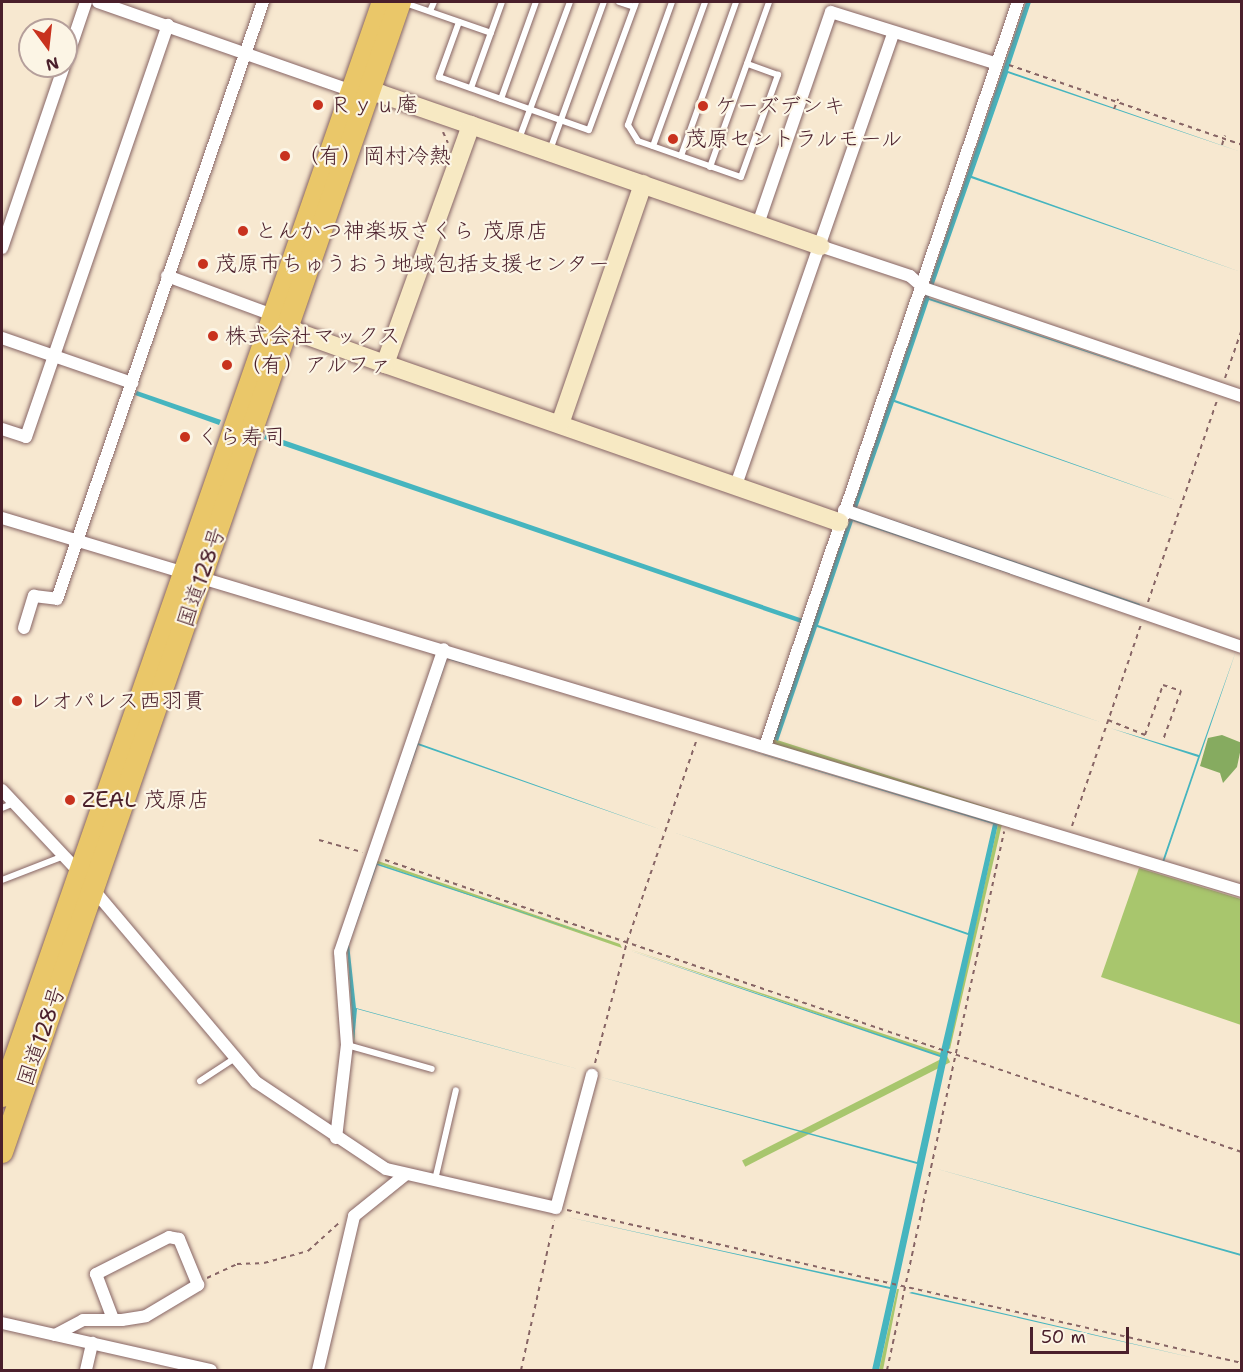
<!DOCTYPE html>
<meta charset="utf-8">
<style>
body{margin:0}
#map{position:relative;width:1243px;height:1372px;overflow:hidden;background:#f7e8d0;font-family:"Shantell Sans","Klee One",sans-serif}
div>[style]{position:absolute}
[style*='--x']{left:calc(var(--x)*1px);top:calc(var(--y)*1px);width:calc(var(--w)*1px);rotate:calc(var(--a)*1deg)}
.green>*{inset:0;background:#a8c66d;transform-origin:0 0}
.forest>*{inset:0;background:#86ab60}
.water>*{inset:0;background:#46b5bf}
.path>*{height:2px;margin-top:-1px;transform-origin:0;background:repeating-linear-gradient(90deg,#876565 0 4.5px,transparent 0 9px)}
.roads{filter:drop-shadow(0 0 2px #876565) drop-shadow(0 0 2px #876565)}
.lane>*{height:6px;margin:-3px;padding:0 3px;transform-origin:3px;border-radius:3px;background:#fff}
.street>*{height:12px;margin:-6px;padding:0 6px;transform-origin:6px;border-radius:6px;background:#fff}
.secondary>*{height:18px;margin:-9px;padding:0 9px;transform-origin:9px;border-radius:9px;background:#f7e9c3}
.highway>*{height:22px;margin:-11px;padding:0 11px;transform-origin:11px;border-radius:11px;background:#eac769}
.dots>*{width:16px;height:16px;translate:-50% -50%;box-sizing:border-box;border:3px solid #fcf5e5;border-radius:50%}
span{translate:-50% -50%;white-space:nowrap;text-align:center;line-height:1.15;-webkit-text-stroke:4.5px #fcf5e5;paint-order:stroke}
.poi-label{font-size:22px;color:#4a1f2b}
.left{translate:0 -50%;text-align:left}
.street-label{font-size:22px;color:#4a1f2b}
.frame{position:absolute;inset:0;border:3px solid #4a1f2b;pointer-events:none}
.north{position:absolute;left:18px;top:18px;width:60px;height:60px;box-sizing:border-box;background:#fcf5e5;border:2px solid #b59f9b;border-radius:50%;rotate:165deg;font-size:16px;font-weight:700;line-height:24px;text-align:center;color:#4a1f2b}
.north::after{content:'';display:block;margin:auto;width:21px;height:27px;background:#c8321e;clip-path:polygon(50% 0,100% 100%,50% 72%,0 100%)}
.scale{position:absolute;left:1030px;top:1327px;width:99px;height:27px;box-sizing:border-box;border:3px solid #4a1f2b;border-top:0;padding-left:8px;font-size:18px;line-height:21px;white-space:nowrap;color:#4a1f2b;-webkit-text-stroke:4px #fcf5e5;paint-order:stroke}
</style>
<div id="map">
<div class="green">
<div style="clip-path:polygon(849px 517px,774px 739px,1065px 832px,771px 744px)"></div>
<div style="clip-path:polygon(998px 824px,1002px 824px,950px 1049px,948px 1048px)"></div>
<div style="clip-path:polygon(378px 861px,620px 944px,622px 948px,376px 863px,347px 944px,355px 1015px,355px 1044px,347px 944px,375px 862px)"></div>
<div style="clip-path:polygon(1139px 868px,1241px 899px,1241px 1025px,1101px 977px)"></div>
<div style="clip-path:polygon(629px 949px,941px 1053px,940px 1056px)"></div>
<div style="left:947px;top:1056px;width:7px;height:230px;rotate:63deg"></div>
<div style="clip-path:polygon(899px 1289px,883px 1370px,879px 1370px,897px 1289px)"></div>
</div>
<div class="forest">
<div style="clip-path:polygon(1222px 735px,1242px 743px,1237px 767px,1223px 783px,1220px 773px,1200px 766px,1208px 738px)"></div>
</div>
<div class="water">
<div style="clip-path:polygon(1026px 2px,1031px 2px,1008px 71px,1241px 152px,1008px 73px,972px 176px,1241px 272px,971px 178px,929px 298px,1211px 393px,929px 300px,895px 400px,1178px 501px,894px 402px,857px 508px,1140px 604px,1138px 617px,853px 521px,818px 625px,1103px 723px,817px 627px,778px 741px,774px 739px)"></div>
<div style="clip-path:polygon(137px 391px,221px 420px,219px 425px,135px 395px)"></div>
<div style="clip-path:polygon(266px 434px,803px 619px,801px 623px,264px 439px)"></div>
<div style="clip-path:polygon(1236px 651px,1164px 862px,1162px 862px,1198px 757px,1110px 728px,1199px 755px)"></div>
<div style="clip-path:polygon(446px 658px,516px 679px,447px 659px,418px 743px,662px 830px,418px 745px,380px 852px)"></div>
<div style="clip-path:polygon(701px 736px,998px 824px,879px 1370px,872px 1370px,890px 1289px,563px 1216px,890px 1287px,917px 1164px,597px 1076px,917px 1162px,940px 1057px,628px 950px,940px 1055px,968px 935px,670px 831px,968px 933px,993px 824px)"></div>
<div style="clip-path:polygon(376px 863px,617px 944px,377px 865px,349px 944px,356px 1008px,585px 1071px,357px 1009px,354px 1042px,347px 944px)"></div>
<div style="clip-path:polygon(934px 1168px,1241px 1254px,1241px 1256px,1133px 1225px)"></div>
<div style="clip-path:polygon(912px 1292px,1194px 1358px,909px 1293px)"></div>
</div>
<div class="path">
<div style="--x:1009;--y:65;--w:246;--a:18.9"></div>
<div style="--x:1114;--y:109;--w:11;--a:-68"></div>
<div style="--x:443;--y:132;--w:12;--a:66"></div>
<div style="--x:1222;--y:145;--w:10;--a:-73"></div>
<div style="--x:1225;--y:378;--w:52;--a:-70.9"></div>
<div style="--x:1148;--y:602;--w:213;--a:-71.1"></div>
<div style="--x:1108;--y:720;--w:40;--a:22"></div>
<div style="--x:1145;--y:735;--w:53;--a:-70.2"></div>
<div style="--x:1163;--y:685;--w:19;--a:18"></div>
<div style="--x:1181;--y:691;--w:52;--a:110.2"></div>
<div style="--x:1072;--y:826;--w:213;--a:-71.1"></div>
<div style="--x:319;--y:840;--w:45;--a:15.6"></div>
<div style="--x:385;--y:860;--w:905;--a:18.82"></div>
<div style="--x:595;--y:1063;--w:125;--a:-75.2"></div>
<div style="--x:627;--y:942;--w:215;--a:-71"></div>
<div style="--x:567;--y:1210;--w:692;--a:12.77"></div>
<div style="--x:207;--y:1278;--w:33;--a:-25"></div>
<div style="--x:237;--y:1264;--w:27;--a:-2"></div>
<div style="--x:264;--y:1263;--w:46;--a:-15.3"></div>
<div style="--x:308;--y:1251;--w:43;--a:-42.2"></div>
<div style="--x:521;--y:1370;--w:153;--a:-77.5"></div>
<div style="--x:887;--y:1370;--w:551;--a:-77.73"></div>
</div>
<div class="roads">
<div class="lane">
<div style="--x:619;--y:2;--w:16;--a:18"></div>
<div style="--x:672;--y:2;--w:131;--a:109.7"></div>
<div style="--x:628;--y:125;--w:19;--a:58"></div>
<div style="--x:638;--y:141;--w:109;--a:19.3"></div>
<div style="--x:741;--y:177;--w:109;--a:-70.1"></div>
<div style="--x:778;--y:75;--w:33;--a:-160"></div>
<div style="--x:405;--y:3;--w:91;--a:19.2"></div>
<div style="--x:430;--y:11;--w:10;--a:-66"></div>
<div style="--x:459;--y:22;--w:59;--a:110"></div>
<div style="--x:439;--y:77;--w:159;--a:19.5"></div>
<div style="--x:589;--y:130;--w:136;--a:-69.8"></div>
<div style="--x:471;--y:88;--w:91;--a:-70.2"></div>
<div style="--x:501;--y:99;--w:103;--a:-70.2"></div>
<div style="--x:519;--y:139;--w:146;--a:-69.6"></div>
<div style="--x:653;--y:146;--w:153;--a:-70.1"></div>
<div style="--x:550;--y:150;--w:158;--a:-70"></div>
<div style="--x:681;--y:156;--w:164;--a:-70.3"></div>
<div style="--x:710;--y:167;--w:175;--a:-70.3"></div>
<div style="--x:2;--y:808;--w:13;--a:-23"></div>
<div style="--x:2;--y:880;--w:66;--a:-21.2"></div>
<div style="--x:347;--y:1045;--w:88;--a:15.8"></div>
<div style="--x:200;--y:1081;--w:42;--a:-33.3"></div>
<div style="--x:435;--y:1180;--w:92;--a:-76.9"></div>
</div>
<div class="street">
<div style="--x:98;--y:2;--w:269;--a:19.3"></div>
<div style="--x:66;--y:61;--w:62;--a:-71.3"></div>
<div style="--x:758;--y:224;--w:224;--a:-71"></div>
<div style="--x:831;--y:12;--w:172;--a:17.3"></div>
<div style="--x:820;--y:246;--w:95;--a:18.4"></div>
<div style="--x:910;--y:276;--w:18;--a:41"></div>
<div style="--x:924;--y:288;--w:336;--a:18.8"></div>
<div style="--x:2;--y:248;--w:192;--a:-71.2"></div>
<div style="--x:167;--y:276;--w:115;--a:20.3"></div>
<div style="--x:2;--y:338;--w:138;--a:19.1"></div>
<div style="--x:2;--y:429;--w:25;--a:18"></div>
<div style="--x:26;--y:437;--w:436;--a:-71"></div>
<div style="--x:736;--y:485;--w:478;--a:-70.8"></div>
<div style="--x:844;--y:510;--w:421;--a:19"></div>
<div style="--x:2;--y:518;--w:1295;--a:16.74"></div>
<div style="--x:24;--y:628;--w:34;--a:-73"></div>
<div style="--x:34;--y:596;--w:23;--a:7"></div>
<div style="--x:57;--y:599;--w:632;--a:-70.96"></div>
<div style="--x:765;--y:746;--w:786;--a:-71.22"></div>
<div style="--x:2;--y:790;--w:115;--a:46.8"></div>
<div style="--x:92;--y:888;--w:254;--a:49.8"></div>
<div style="--x:256;--y:1082;--w:156;--a:33.8"></div>
<div style="--x:386;--y:1169;--w:174;--a:12.9"></div>
<div style="--x:556;--y:1208;--w:138;--a:-74.9"></div>
<div style="--x:336;--y:1138;--w:94;--a:-83.3"></div>
<div style="--x:347;--y:1045;--w:93;--a:-94.3"></div>
<div style="--x:340;--y:952;--w:320;--a:-71.1"></div>
<div style="--x:2;--y:1323;--w:214;--a:12.7"></div>
<div style="--x:55;--y:1335;--w:32;--a:-28"></div>
<div style="--x:83;--y:1320;--w:39;--a:0"></div>
<div style="--x:122;--y:1320;--w:24;--a:-9"></div>
<div style="--x:146;--y:1316;--w:61;--a:-30.8"></div>
<div style="--x:198;--y:1285;--w:50;--a:-112.4"></div>
<div style="--x:179;--y:1239;--w:10;--a:-169"></div>
<div style="--x:169;--y:1237;--w:82;--a:153.1"></div>
<div style="--x:96;--y:1274;--w:48;--a:69.3"></div>
<div style="--x:86;--y:1370;--w:28;--a:-77"></div>
<div style="--x:318;--y:1370;--w:158;--a:-76.8"></div>
<div style="--x:354;--y:1216;--w:65;--a:-38.8"></div>
</div>
<div class="secondary">
<div style="--x:357;--y:91;--w:24;--a:7"></div>
<div style="--x:381;--y:94;--w:465;--a:19.1"></div>
<div style="--x:278;--y:318;--w:24;--a:36"></div>
<div style="--x:297;--y:332;--w:94;--a:20"></div>
<div style="--x:385;--y:364;--w:481;--a:19.2"></div>
<div style="--x:385;--y:364;--w:254;--a:-70.2"></div>
<div style="--x:560;--y:424;--w:254;--a:-70.9"></div>
</div>
<div class="highway">
<div style="--x:2;--y:1096;--w:1158;--a:-70.8"></div>
<div style="--x:2;--y:1152;--w:1217;--a:-70.91"></div>
</div>
</div>
<div class="dots">
<div style="left:318px;top:105px;background:#c8321e"></div>
<div style="left:703px;top:106px;background:#c8321e"></div>
<div style="left:673px;top:139px;background:#c8321e"></div>
<div style="left:285px;top:156px;background:#c8321e"></div>
<div style="left:243px;top:231px;background:#c8321e"></div>
<div style="left:203px;top:264px;background:#c8321e"></div>
<div style="left:213px;top:336px;background:#c8321e"></div>
<div style="left:227px;top:365px;background:#c8321e"></div>
<div style="left:185px;top:437px;background:#c8321e"></div>
<div style="left:17px;top:701px;background:#c8321e"></div>
<div style="left:70px;top:800px;background:#c8321e"></div>
</div>
<div class="poi-label">
<span class="left" style="left:330px;top:105px">Ｒｙｕ庵</span>
<span class="left" style="left:715px;top:106px">ケーズデンキ</span>
<span class="left" style="left:685px;top:139px">茂原セントラルモール</span>
<span class="left" style="left:297px;top:156px">（有）岡村冷熱</span>
<span class="left" style="left:255px;top:231px">とんかつ神楽坂さくら 茂原店</span>
<span class="left" style="left:215px;top:264px">茂原市ちゅうおう地域包括支援センター</span>
<span class="left" style="left:225px;top:336px">株式会社マックス</span>
<span class="left" style="left:239px;top:365px">（有）アルファ</span>
<span class="left" style="left:197px;top:437px">くら寿司</span>
<span class="left" style="left:29px;top:701px">レオパレス西羽貫</span>
<span class="left" style="left:82px;top:800px">ZEAL 茂原店</span>
</div>
<div class="street-label">
<span style="left:201px;top:577px;rotate:-71deg">国道128号</span>
<span style="left:41px;top:1036px;rotate:-71deg">国道128号</span>
</div>
<div class="frame"></div>
<div class="north">N</div>
<div class="scale">50 m</div>
</div>
